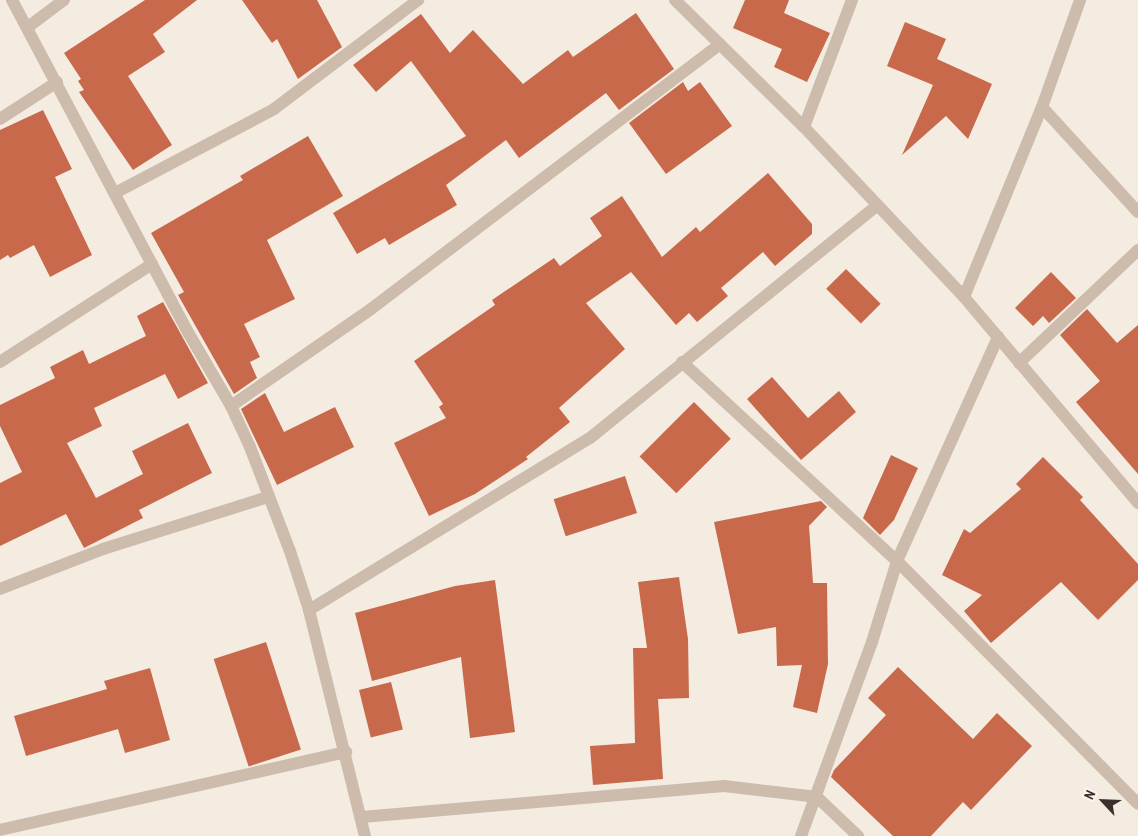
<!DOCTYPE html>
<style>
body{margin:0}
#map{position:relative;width:1138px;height:836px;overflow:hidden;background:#f4ebe1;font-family:"Archivo Narrow",sans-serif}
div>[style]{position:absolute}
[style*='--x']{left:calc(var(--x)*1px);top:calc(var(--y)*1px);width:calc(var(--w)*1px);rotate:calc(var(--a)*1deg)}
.building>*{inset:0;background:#c8694b;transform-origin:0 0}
.minor>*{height:12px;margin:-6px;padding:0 6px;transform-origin:6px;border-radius:6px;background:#cdbbac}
.tertiary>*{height:12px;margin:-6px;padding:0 6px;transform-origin:6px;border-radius:6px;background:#cdbbac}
span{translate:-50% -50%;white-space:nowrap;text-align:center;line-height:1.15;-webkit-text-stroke:4px #fbf5ee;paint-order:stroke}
.north{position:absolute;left:1078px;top:776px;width:50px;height:50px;-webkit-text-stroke:4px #fbf5ee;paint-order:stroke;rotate:295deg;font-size:14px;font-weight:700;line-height:20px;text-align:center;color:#3b302b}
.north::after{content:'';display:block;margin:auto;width:18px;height:22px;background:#3b302b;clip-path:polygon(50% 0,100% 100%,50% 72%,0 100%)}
</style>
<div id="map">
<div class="building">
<div style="clip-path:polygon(145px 0,197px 0,153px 34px,165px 52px,128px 76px,172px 145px,133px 170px,79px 92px,84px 90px,78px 81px,81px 79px,64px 53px)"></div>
<div style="clip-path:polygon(242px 0,317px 0,342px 47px,298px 79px,277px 39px,272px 43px)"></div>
<div style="clip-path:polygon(745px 0,789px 0,784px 13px,830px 33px,807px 82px,774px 67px,782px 49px,733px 28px)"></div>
<div style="clip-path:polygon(636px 13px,674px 69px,619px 110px,606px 93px,519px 158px,506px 140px,446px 185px,457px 205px,389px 245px,385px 238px,357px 254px,333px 213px,466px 136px,411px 61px,376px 92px,353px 65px,421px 14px,450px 53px,473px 30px,523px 84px,568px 50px,573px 57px)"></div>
<div style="clip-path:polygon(905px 22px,946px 39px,937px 59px,992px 84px,968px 139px,946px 116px,902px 155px,933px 85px,887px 66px)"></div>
<div style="clip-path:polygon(683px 82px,688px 91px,700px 82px,732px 126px,666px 174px,629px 123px)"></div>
<div style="clip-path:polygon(43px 110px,72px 169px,55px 177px,92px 255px,50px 277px,34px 245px,10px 258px,8px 255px,0 260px,0 130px)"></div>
<div style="clip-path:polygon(308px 136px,343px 196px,267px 240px,295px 299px,244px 324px,260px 357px,250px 362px,257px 378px,234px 394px,178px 295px,184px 292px,151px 233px,243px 180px,240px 176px)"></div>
<div style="clip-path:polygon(768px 173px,812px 224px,812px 234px,775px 266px,763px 252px,721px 288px,728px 296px,697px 322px,689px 313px,676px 325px,631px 272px,586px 303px,625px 349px,559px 408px,570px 422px,526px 457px,528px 459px,475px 494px,429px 516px,394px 443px,446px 418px,439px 407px,443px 404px,414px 361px,495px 305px,492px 300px,554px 258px,560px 266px,602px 236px,590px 218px,622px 196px,662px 257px,696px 227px,700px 232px)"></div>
<div style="left:846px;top:269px;width:49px;height:28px;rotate:45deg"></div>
<div style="clip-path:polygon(1051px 272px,1076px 298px,1049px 323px,1043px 316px,1033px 326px,1015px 308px)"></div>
<div style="clip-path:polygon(163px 302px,208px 383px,178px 399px,165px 374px,94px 408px,102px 426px,67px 443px,96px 498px,143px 474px,132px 451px,188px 423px,212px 473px,139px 510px,143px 518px,84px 548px,66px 514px,0 546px,0 483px,22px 472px,0 426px,0 405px,55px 378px,50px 367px,83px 350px,89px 364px,146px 336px,137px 316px)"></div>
<div style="clip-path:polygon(1087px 309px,1117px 343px,1138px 325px,1138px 474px,1076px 402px,1100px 381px,1060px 335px)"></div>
<div style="clip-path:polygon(772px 377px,808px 418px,839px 391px,856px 412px,801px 460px,747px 399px)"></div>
<div style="clip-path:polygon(265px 393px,284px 432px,335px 407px,354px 447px,277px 485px,241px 409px)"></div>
<div style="left:694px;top:402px;width:52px;height:77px;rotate:45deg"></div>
<div style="clip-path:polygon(891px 455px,918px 468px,894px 520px,880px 535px,863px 518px)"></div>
<div style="clip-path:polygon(1043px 457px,1083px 497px,1080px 500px,1138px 564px,1138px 580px,1098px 620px,1061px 582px,991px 643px,964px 611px,982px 595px,942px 575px,964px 529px,970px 533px,1021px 489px,1016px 484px)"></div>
<div style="left:625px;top:476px;width:39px;height:75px;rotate:72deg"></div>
<div style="clip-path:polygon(821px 501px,827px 507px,809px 526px,813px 583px,827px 583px,828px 664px,817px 713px,793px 707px,802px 665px,777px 666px,776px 627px,738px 634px,714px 522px)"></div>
<div style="clip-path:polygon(679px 577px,688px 639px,689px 698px,658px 699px,663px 779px,593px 785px,590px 746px,635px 743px,633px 648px,647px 648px,638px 582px)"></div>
<div style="clip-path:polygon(495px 580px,515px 732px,470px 738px,461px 657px,372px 681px,355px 613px,455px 586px)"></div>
<div style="left:266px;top:642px;width:113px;height:55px;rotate:72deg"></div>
<div style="clip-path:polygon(898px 667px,973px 739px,997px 713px,1032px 746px,971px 810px,963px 802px,931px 836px,893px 836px,831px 777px,834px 770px,886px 715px,868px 698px)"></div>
<div style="clip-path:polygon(150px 668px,170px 740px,125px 753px,118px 729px,26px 756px,14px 716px,107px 689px,104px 681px)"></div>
<div style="left:391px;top:682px;width:49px;height:33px;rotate:76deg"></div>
</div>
<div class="minor">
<div style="--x:12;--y:0;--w:378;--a:62.1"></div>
<div style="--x:189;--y:334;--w:83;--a:59.7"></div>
<div style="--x:231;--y:406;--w:45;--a:65.1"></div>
<div style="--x:250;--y:447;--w:111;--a:69"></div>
<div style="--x:290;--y:551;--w:62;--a:72.1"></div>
<div style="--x:309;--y:610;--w:233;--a:76.1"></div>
<div style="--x:28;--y:27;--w:45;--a:-36.9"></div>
<div style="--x:1042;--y:107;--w:142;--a:47.6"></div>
<div style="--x:0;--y:119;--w:68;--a:-33"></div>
<div style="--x:804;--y:127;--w:136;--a:-69.3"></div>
<div style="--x:115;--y:193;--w:180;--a:-27.8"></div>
<div style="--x:274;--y:109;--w:181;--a:-37.1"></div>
<div style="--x:964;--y:297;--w:205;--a:-67.7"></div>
<div style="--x:1042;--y:107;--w:114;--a:-70.4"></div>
<div style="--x:0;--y:362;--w:181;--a:-32.8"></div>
<div style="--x:682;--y:362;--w:293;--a:42.8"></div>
<div style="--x:897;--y:561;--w:342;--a:45.2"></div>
<div style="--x:1019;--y:363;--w:164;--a:-43.5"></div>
<div style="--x:231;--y:406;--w:170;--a:-34.7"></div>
<div style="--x:371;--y:309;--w:438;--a:-37.2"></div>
<div style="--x:0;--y:589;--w:110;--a:-21.2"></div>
<div style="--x:103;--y:549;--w:173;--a:-17.5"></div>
<div style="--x:309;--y:610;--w:329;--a:-31.5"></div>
<div style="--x:590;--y:438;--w:370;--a:-39"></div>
<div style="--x:362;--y:817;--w:363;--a:-4.9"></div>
<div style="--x:724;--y:786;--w:94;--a:6.7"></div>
<div style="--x:817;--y:797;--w:57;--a:43.6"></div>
<div style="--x:0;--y:830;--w:355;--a:-12.7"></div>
<div style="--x:801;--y:836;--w:207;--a:-69.9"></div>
<div style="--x:872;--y:642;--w:85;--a:-72.8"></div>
<div style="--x:897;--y:561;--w:246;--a:-65.7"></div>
</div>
<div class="tertiary">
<div style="--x:675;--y:0;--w:181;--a:44.6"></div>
<div style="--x:804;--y:127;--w:233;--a:46.7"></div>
<div style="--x:964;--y:297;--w:270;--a:49.8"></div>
</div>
<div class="north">N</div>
</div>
